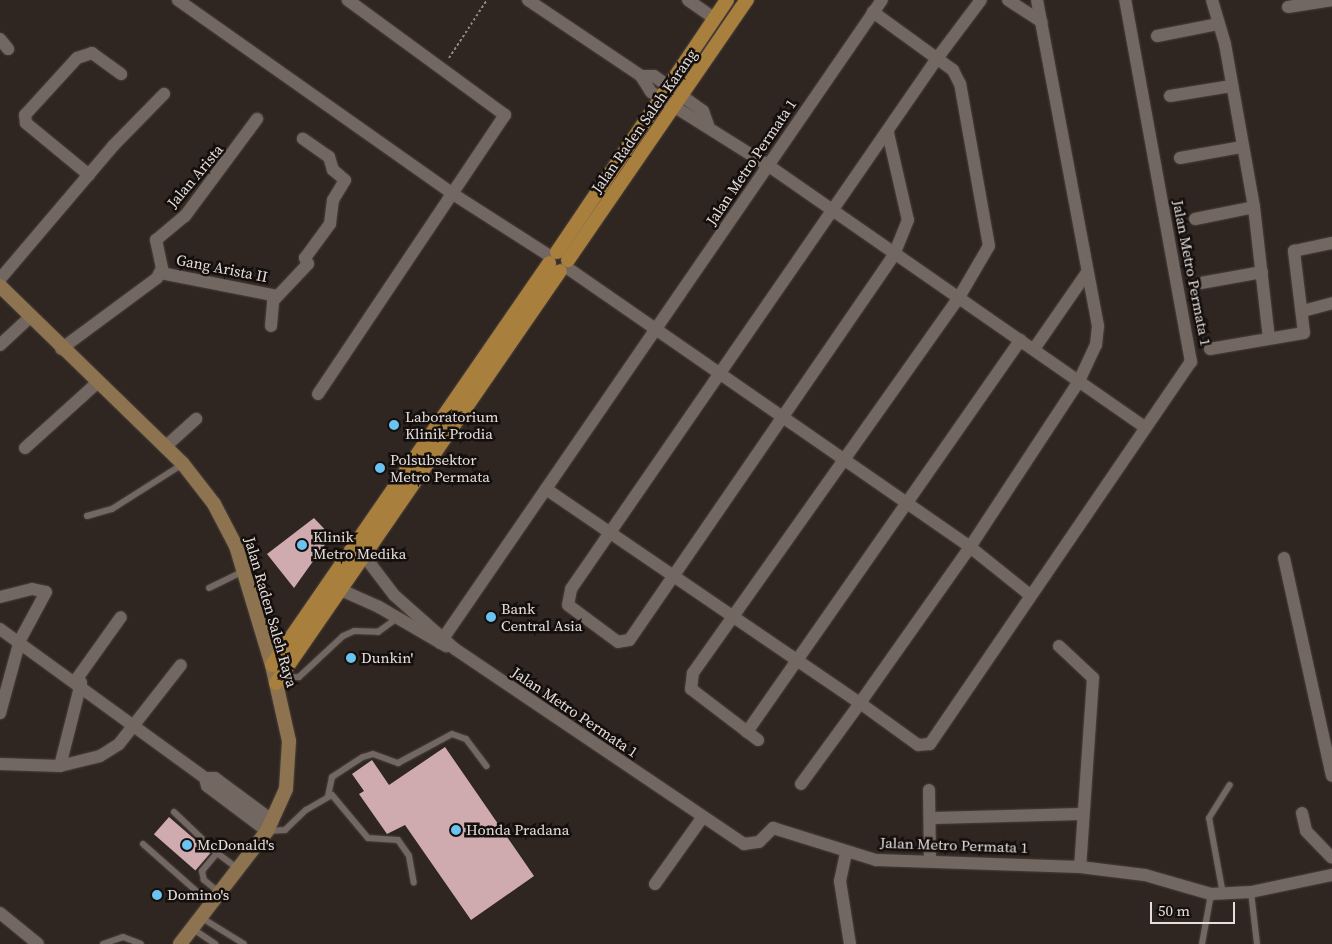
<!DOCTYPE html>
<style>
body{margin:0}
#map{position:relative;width:1332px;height:944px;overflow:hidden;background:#2f2521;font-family:"Source Serif 4",serif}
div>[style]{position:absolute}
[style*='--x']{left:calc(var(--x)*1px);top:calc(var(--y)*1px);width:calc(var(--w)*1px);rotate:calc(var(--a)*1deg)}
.building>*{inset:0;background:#cfabb0;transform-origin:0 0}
.path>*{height:2px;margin-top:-1px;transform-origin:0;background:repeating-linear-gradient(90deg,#918885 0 2.5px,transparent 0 5px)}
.roads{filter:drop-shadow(0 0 1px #48403c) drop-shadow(0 0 1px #48403c)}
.service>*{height:6px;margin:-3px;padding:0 3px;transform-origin:3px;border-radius:3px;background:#736762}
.minor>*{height:12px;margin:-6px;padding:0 6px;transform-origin:6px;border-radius:6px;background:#736762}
.secondary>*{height:14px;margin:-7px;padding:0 7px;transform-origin:7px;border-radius:7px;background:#8d734f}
.primary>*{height:14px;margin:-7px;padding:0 7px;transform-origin:7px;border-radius:7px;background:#a87f3c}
.dots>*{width:14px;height:14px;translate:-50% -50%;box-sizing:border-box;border:2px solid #140f0d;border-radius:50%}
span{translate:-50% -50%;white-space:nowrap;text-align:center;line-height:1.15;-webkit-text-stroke:5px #140f0d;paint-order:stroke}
.street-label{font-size:15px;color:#e5dedb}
.poi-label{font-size:15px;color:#e5dedb}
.left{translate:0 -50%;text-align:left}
.scale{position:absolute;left:1150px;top:902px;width:85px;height:22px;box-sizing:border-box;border:2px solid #e5dedb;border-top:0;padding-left:6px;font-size:15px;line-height:18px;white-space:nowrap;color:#e5dedb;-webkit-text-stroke:4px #140f0d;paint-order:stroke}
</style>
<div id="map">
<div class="building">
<div style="clip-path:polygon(314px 518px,331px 536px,294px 588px,267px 554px)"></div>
<div style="clip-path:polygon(445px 747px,534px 876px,471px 920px,405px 825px,387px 834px,359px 794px,364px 791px,352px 774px,372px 760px,389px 785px)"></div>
<div style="left:169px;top:817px;width:55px;height:23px;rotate:41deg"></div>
</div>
<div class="path">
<div style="--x:449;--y:58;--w:69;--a:-56.8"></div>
</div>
<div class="roads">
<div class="service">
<div style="--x:87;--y:516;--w:26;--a:-16"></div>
<div style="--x:112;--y:509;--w:84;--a:-32.4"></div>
<div style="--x:209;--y:588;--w:39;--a:-26"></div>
<div style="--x:280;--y:678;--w:19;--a:-3"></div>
<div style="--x:299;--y:677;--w:60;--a:-43"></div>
<div style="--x:343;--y:636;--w:12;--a:-24"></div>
<div style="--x:354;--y:631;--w:24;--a:2"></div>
<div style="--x:378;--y:632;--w:24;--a:-36"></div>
<div style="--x:328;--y:796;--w:19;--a:-78"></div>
<div style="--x:332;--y:777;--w:37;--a:-33"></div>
<div style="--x:363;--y:757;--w:10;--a:-17"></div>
<div style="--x:373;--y:754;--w:27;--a:20"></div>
<div style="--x:398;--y:763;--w:61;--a:-28.2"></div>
<div style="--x:452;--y:734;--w:15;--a:20"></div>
<div style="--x:466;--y:739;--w:34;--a:53"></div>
<div style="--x:174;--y:812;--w:59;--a:43.6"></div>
<div style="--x:267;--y:831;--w:18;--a:-3"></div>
<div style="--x:285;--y:830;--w:29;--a:-44"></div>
<div style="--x:306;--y:810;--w:30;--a:-30"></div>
<div style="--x:332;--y:795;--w:56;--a:50.1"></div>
<div style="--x:368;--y:838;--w:30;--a:4"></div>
<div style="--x:398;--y:840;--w:19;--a:55"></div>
<div style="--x:409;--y:856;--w:27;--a:80"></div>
<div style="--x:143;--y:844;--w:91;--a:41.4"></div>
<div style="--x:1251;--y:892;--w:52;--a:83.4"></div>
<div style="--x:220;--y:893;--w:21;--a:-141"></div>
<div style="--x:204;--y:880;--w:9;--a:-103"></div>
<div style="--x:202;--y:871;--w:23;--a:-50"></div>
<div style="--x:217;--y:853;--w:26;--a:37"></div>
<div style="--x:1223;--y:894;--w:77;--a:-100.4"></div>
<div style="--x:1209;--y:818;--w:39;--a:-58"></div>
<div style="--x:202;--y:918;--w:49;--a:31.8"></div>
<div style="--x:193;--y:929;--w:27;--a:34"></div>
<div style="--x:103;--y:944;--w:21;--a:-19"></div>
<div style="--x:123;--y:937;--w:19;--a:21"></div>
<div style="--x:1202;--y:944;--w:51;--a:-79.8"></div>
</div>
<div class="minor">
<div style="--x:178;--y:0;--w:337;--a:35.2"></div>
<div style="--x:453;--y:194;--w:115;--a:32.6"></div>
<div style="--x:528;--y:0;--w:136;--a:33.9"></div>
<div style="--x:641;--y:76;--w:19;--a:58"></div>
<div style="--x:651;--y:92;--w:139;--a:32.1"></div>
<div style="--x:769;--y:166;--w:458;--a:34.8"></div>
<div style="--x:688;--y:0;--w:32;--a:35"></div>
<div style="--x:1008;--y:0;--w:40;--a:32.9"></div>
<div style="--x:1212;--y:0;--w:46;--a:73.5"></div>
<div style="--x:1225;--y:44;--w:166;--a:79.9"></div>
<div style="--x:1254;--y:207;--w:132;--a:83.5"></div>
<div style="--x:1288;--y:7;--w:45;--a:-9"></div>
<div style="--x:1157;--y:36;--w:63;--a:-11"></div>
<div style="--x:0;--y:39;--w:13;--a:51"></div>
<div style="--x:641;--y:76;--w:13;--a:0"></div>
<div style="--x:654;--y:76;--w:60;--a:35.5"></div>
<div style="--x:703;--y:111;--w:15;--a:70"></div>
<div style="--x:1170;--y:96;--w:62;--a:-9.3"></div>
<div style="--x:888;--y:133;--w:89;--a:77.1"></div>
<div style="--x:908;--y:220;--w:38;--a:112"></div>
<div style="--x:894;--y:255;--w:467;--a:124.5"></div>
<div style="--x:629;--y:640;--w:11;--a:170"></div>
<div style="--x:618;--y:642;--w:62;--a:-143.5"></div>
<div style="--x:568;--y:605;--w:16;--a:-79"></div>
<div style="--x:571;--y:589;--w:646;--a:-55.4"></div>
<div style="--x:938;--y:57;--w:71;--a:-53"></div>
<div style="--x:1180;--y:158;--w:63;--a:-10.1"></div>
<div style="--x:89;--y:175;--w:82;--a:-140.5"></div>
<div style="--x:26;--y:123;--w:8;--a:-97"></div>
<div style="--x:25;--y:115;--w:77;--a:-47.6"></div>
<div style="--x:77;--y:58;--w:16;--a:-18"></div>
<div style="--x:92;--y:53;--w:36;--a:36"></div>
<div style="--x:1195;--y:219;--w:60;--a:-11.5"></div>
<div style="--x:566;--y:267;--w:492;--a:34.7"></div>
<div style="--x:970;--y:547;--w:77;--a:38.7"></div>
<div style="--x:161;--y:273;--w:118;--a:11.2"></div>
<div style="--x:0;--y:279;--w:175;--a:-49.6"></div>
<div style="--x:113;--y:146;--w:73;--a:-45.6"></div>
<div style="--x:1201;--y:283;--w:62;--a:-10.2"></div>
<div style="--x:1303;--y:311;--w:30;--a:-15"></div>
<div style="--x:271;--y:326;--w:25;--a:-85"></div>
<div style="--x:273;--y:301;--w:51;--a:-46.6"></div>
<div style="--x:308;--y:264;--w:7;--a:-117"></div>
<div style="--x:305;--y:258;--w:42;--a:-53.7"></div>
<div style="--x:330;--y:224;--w:24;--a:-83"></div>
<div style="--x:333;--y:200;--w:23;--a:-59"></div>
<div style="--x:345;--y:180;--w:16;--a:-140"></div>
<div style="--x:333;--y:170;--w:14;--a:-107"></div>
<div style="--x:329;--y:157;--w:32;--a:-145"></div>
<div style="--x:0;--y:345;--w:41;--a:-43"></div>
<div style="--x:61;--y:349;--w:119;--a:-36.5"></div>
<div style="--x:157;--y:278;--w:11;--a:-63"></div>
<div style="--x:162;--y:268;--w:29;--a:-102"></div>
<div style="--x:156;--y:240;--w:38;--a:-40"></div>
<div style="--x:185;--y:216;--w:121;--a:-53.4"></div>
<div style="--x:1034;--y:349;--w:91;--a:-55.3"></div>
<div style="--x:1210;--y:349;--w:95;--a:-9.7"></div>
<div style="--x:1304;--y:333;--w:83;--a:-97"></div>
<div style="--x:1294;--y:251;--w:39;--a:-12"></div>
<div style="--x:318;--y:394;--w:336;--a:-56.2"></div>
<div style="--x:505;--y:115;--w:195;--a:-143.8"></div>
<div style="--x:165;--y:447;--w:42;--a:-42.1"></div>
<div style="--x:25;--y:448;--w:97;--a:-42.1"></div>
<div style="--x:546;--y:489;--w:380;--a:34.3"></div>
<div style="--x:860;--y:703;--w:191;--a:-54.8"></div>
<div style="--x:970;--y:547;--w:199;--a:-56.7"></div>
<div style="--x:1079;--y:381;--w:40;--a:-65"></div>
<div style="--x:1096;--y:345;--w:19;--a:-84"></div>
<div style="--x:1098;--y:326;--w:332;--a:-100.6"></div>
<div style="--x:359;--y:549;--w:58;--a:52.7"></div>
<div style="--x:394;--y:595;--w:81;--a:41.5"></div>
<div style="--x:455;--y:649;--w:349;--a:34"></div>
<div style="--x:744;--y:844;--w:15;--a:-8"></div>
<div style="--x:759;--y:842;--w:20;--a:-45"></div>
<div style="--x:773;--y:828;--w:108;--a:17.3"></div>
<div style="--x:876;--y:860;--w:204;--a:2"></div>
<div style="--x:1080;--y:867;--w:65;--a:7"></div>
<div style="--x:1145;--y:875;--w:69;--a:16.1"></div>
<div style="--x:1211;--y:894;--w:40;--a:-2.9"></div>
<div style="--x:1251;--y:892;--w:83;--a:-11.9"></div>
<div style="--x:1284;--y:558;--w:223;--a:77.6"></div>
<div style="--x:332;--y:586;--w:51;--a:24.1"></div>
<div style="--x:379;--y:607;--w:78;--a:30.2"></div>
<div style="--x:0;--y:597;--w:33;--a:-14"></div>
<div style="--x:32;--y:589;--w:14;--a:12"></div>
<div style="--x:46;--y:592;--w:55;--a:118.4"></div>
<div style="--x:20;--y:640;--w:76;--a:105.3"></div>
<div style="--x:0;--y:629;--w:253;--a:36"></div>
<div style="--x:205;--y:778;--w:10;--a:0"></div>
<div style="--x:215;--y:778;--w:72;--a:36.6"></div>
<div style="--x:440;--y:643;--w:780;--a:-55.5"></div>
<div style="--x:1059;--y:646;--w:47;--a:43.3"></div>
<div style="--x:1093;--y:678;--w:189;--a:93.9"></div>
<div style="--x:76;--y:680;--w:77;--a:-54.5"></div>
<div style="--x:747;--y:732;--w:478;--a:-55.1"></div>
<div style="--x:758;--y:740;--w:84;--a:-142.7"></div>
<div style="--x:691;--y:689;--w:16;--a:-83"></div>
<div style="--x:693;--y:673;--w:458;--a:-54.7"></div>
<div style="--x:958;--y:299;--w:61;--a:-59.7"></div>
<div style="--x:989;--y:246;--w:165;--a:-100.1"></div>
<div style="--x:960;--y:84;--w:16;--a:-117"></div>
<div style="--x:953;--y:70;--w:99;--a:-144.1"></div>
<div style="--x:0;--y:764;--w:60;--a:1.9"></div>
<div style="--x:60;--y:766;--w:41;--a:-14"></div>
<div style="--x:100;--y:756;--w:22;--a:-32"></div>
<div style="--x:119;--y:744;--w:100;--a:-51.9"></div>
<div style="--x:60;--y:766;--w:86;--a:-75.8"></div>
<div style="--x:205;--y:778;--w:8;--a:76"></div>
<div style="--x:207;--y:786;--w:75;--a:36.9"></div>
<div style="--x:801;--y:784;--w:100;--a:-53.9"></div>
<div style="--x:860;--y:703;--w:72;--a:35.9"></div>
<div style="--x:918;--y:745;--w:12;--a:-5"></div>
<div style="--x:930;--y:744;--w:463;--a:-55.7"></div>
<div style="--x:1191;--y:362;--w:368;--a:-100.3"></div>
<div style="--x:929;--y:790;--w:71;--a:89.2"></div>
<div style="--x:1302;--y:813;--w:18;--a:77"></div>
<div style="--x:1306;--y:831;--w:37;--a:46"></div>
<div style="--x:931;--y:818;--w:152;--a:-1.5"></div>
<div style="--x:846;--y:853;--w:29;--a:102"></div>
<div style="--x:840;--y:881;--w:64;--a:81"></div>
<div style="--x:655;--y:884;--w:81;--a:-54.5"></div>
<div style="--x:0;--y:913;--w:49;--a:39.2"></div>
</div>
<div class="secondary">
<div style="--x:0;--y:286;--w:255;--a:44.2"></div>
<div style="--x:183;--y:464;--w:51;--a:52.2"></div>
<div style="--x:214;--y:504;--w:47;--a:62.4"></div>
<div style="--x:236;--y:546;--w:124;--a:73.2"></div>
<div style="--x:272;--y:665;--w:78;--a:77.4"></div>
<div style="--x:289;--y:741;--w:48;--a:93.6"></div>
<div style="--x:286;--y:789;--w:46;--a:114.3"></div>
<div style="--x:267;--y:831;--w:143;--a:127.6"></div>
</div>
<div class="primary">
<div style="--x:557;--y:252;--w:304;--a:-56"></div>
<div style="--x:568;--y:260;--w:316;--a:-55.5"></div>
<div style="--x:272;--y:665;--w:488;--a:-55.4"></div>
<div style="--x:276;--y:683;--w:500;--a:-55.42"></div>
</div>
</div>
<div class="dots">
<div style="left:394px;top:425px;background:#6ac3f1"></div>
<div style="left:380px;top:468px;background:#6ac3f1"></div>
<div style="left:302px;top:545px;background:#6ac3f1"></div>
<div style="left:491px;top:617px;background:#6ac3f1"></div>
<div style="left:351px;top:658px;background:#6ac3f1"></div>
<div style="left:456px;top:830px;background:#6ac3f1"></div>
<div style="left:187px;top:845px;background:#6ac3f1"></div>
<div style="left:157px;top:895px;background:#6ac3f1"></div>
</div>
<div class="street-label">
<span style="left:644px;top:121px;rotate:-55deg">Jalan Raden Saleh Karang</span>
<span style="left:751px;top:162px;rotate:-56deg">Jalan Metro Permata 1</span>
<span style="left:195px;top:176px;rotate:-50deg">Jalan Arista</span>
<span style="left:222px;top:268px;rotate:11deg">Gang Arista II</span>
<span style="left:1192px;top:273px;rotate:79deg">Jalan Metro Permata 1</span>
<span style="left:271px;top:612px;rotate:74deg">Jalan Raden Saleh Raya</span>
<span style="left:575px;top:712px;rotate:34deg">Jalan Metro Permata 1</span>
<span style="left:954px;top:845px;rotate:2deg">Jalan Metro Permata 1</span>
</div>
<div class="poi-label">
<span class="left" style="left:405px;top:425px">Laboratorium<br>Klinik Prodia</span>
<span class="left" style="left:390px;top:468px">Polsubsektor<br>Metro Permata</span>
<span class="left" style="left:313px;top:545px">Klinik<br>Metro Medika</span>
<span class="left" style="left:501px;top:617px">Bank<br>Central Asia</span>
<span class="left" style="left:361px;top:658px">Dunkin'</span>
<span class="left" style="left:466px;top:830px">Honda Pradana</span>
<span class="left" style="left:197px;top:845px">McDonald's</span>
<span class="left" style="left:167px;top:895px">Domino's</span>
</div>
<div class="scale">50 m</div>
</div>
